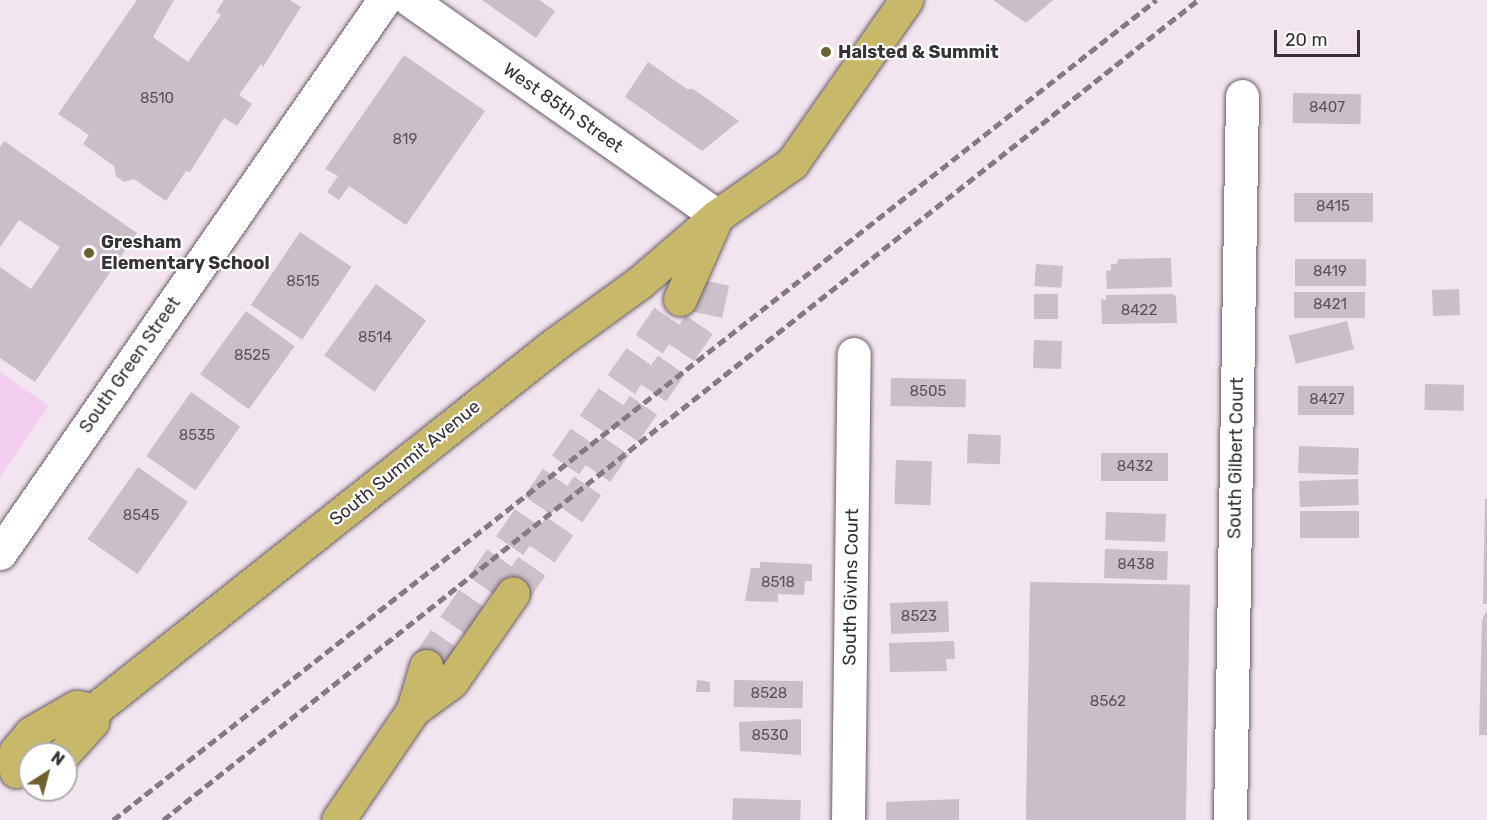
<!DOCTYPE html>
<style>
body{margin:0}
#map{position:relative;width:1487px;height:820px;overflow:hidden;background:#f2e5f0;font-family:Rubik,sans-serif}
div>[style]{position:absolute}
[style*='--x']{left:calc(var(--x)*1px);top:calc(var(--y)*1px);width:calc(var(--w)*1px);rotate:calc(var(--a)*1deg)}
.green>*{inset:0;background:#f3ceee}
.building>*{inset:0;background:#cabec8;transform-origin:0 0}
.major-tunnel>*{height:33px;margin-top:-16.5px;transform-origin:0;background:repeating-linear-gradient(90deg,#ccc1cb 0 33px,transparent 0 49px)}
.roads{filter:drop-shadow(0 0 2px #685d66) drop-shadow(0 0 2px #685d66)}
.minor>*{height:33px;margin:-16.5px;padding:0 16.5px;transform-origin:16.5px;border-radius:16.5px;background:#fff}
.major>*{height:33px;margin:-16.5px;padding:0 16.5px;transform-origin:16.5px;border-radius:16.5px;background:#c7b969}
.rail>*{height:4.5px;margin-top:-2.25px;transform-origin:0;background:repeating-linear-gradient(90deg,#837b82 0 9px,transparent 0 13.5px)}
.dots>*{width:16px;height:16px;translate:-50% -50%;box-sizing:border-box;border:3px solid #fff;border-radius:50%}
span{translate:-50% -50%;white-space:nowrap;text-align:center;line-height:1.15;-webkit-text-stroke:4.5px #fff;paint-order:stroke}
.number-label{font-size:15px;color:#5b545a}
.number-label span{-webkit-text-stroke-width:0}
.poi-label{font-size:18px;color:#363135;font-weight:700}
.left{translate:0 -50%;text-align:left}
.street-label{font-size:18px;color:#363135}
.north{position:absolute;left:18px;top:742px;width:60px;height:60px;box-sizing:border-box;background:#fff;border:2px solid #afadae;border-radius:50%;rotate:36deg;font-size:16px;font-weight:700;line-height:24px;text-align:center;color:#363135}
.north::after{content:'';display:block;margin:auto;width:21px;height:27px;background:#6d622f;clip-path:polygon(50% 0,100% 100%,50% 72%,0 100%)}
.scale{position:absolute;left:1274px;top:30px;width:86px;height:27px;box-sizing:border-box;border:3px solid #363135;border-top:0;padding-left:8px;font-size:18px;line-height:21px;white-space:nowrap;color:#363135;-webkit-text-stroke:4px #fff;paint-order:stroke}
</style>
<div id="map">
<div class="green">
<div style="clip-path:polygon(0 372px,49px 406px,0 477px)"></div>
</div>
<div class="building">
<div style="clip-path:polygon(137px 0,174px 0,153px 37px,188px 62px,221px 15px,216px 12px,224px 0,290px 0,301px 7px,263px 67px,261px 64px,239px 95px,252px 104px,237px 126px,224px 118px,190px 172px,186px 171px,166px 201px,134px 179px,124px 182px,116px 176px,114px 166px,83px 144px,89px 135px,58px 114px)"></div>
<div style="clip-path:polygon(482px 0,539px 0,555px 11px,536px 38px)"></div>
<div style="clip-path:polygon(993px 0,1053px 0,1026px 23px)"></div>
<div style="clip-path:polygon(404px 55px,485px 111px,406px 225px,349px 186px,339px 200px,327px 192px,338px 176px,325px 169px)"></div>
<div style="clip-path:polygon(648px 62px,687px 89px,693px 89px,739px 121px,702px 151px,625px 97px)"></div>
<div style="left:1293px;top:93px;width:68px;height:30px;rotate:1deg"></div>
<div style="clip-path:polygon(4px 141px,137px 233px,35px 382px,0 358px,0 267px,31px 289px,60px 247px,19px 220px,0 247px,0 147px)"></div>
<div style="left:1294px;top:193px;width:79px;height:29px"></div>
<div style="left:300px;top:232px;width:62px;height:88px;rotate:34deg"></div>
<div style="clip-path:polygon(1171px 258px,1172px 287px,1107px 289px,1106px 271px,1111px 270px,1111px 264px,1117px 264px,1118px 259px)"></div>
<div style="left:1295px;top:259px;width:71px;height:27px"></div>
<div style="left:1036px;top:264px;width:27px;height:22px;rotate:4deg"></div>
<div style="left:376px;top:284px;width:62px;height:88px;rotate:36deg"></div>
<div style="left:1459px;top:289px;width:26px;height:27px;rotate:88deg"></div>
<div style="left:1365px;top:292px;width:26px;height:71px;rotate:90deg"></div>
<div style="left:1034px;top:294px;width:24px;height:25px"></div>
<div style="clip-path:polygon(1172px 294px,1176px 296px,1177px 323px,1102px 324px,1101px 299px,1106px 300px,1106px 295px)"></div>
<div style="left:246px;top:311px;width:60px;height:78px;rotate:36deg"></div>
<div style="left:1347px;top:321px;width:29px;height:60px;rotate:76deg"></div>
<div style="left:1034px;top:340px;width:28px;height:28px;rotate:2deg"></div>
<div style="left:891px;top:378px;width:75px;height:28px;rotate:1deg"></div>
<div style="left:1425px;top:384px;width:39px;height:26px;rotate:1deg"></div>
<div style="left:1298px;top:386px;width:56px;height:29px"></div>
<div style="left:191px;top:392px;width:60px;height:78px;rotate:35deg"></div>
<div style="left:968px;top:434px;width:33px;height:29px;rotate:2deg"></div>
<div style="left:1299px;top:446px;width:60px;height:27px;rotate:2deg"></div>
<div style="left:1168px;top:453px;width:28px;height:67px;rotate:90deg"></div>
<div style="left:896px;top:460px;width:36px;height:44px;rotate:2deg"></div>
<div style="left:138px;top:467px;width:61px;height:88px;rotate:35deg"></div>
<div style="left:1358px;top:479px;width:26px;height:59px;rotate:88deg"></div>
<div style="clip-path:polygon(1485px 499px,1487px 499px,1487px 604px,1483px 604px)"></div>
<div style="left:1359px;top:511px;width:27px;height:59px;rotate:90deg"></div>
<div style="left:1106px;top:512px;width:60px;height:28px;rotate:2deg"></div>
<div style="left:1105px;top:549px;width:63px;height:29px;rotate:2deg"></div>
<div style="clip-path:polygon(760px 562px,812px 564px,812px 581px,805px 581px,804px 595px,778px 594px,778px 602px,745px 601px,751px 568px,760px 568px)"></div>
<div style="left:1030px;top:582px;width:160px;height:238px;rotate:1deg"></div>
<div style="left:948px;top:601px;width:31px;height:58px;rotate:88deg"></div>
<div style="clip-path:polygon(1487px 610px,1487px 735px,1479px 735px,1482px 620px)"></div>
<div style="clip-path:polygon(954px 641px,955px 659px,946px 659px,947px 671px,890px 672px,889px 643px)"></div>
<div style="clip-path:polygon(697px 680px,710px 682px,710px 692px,696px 692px)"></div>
<div style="left:734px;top:680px;width:69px;height:27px;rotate:1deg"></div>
<div style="clip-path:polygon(801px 719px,801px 755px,740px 751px,739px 722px)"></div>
<div style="left:733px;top:798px;width:68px;height:22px;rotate:2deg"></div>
<div style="clip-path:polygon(959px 799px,959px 820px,886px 820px,886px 802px)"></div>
</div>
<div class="major-tunnel">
<div style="--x:513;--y:593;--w:339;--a:-55.3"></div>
<div style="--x:706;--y:314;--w:46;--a:-77.5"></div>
<div style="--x:426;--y:666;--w:446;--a:-55.3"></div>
</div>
<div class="roads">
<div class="minor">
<div style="--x:410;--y:0;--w:375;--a:35.1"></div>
<div style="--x:0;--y:553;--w:673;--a:-55.22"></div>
<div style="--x:848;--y:820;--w:466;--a:-89.3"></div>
<div style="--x:1230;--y:820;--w:724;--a:-89.05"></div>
</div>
<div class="major">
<div style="--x:680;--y:299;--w:81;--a:-66"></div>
<div style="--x:413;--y:710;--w:47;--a:-36.4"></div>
<div style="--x:451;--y:682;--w:108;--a:-55.1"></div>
<div style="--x:63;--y:754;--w:43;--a:-47.8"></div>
<div style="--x:92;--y:722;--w:12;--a:-81"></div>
<div style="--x:94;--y:710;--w:589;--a:-38.45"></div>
<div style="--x:555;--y:344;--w:104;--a:-36"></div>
<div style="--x:639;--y:283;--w:103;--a:-40.7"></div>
<div style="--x:717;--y:216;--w:92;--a:-35.2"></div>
<div style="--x:792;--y:163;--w:199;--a:-55"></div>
<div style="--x:16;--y:771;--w:20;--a:-90"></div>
<div style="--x:16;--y:751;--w:23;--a:-50"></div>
<div style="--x:31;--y:733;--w:52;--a:-30"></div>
<div style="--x:76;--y:707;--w:18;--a:9"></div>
<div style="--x:338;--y:820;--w:133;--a:-55.7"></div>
<div style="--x:413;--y:710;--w:46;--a:-73.5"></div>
</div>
</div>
<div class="rail">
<div style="--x:113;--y:820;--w:1327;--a:-38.17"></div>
<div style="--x:163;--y:820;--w:1320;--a:-38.39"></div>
</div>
<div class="dots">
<div style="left:826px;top:52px;background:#6d622f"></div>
<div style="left:89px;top:253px;background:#6d622f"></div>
</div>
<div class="number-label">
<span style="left:157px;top:99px">8510</span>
<span style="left:1327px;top:108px">8407</span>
<span style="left:405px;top:140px">819</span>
<span style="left:1333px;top:207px">8415</span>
<span style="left:1330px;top:272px">8419</span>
<span style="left:303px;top:282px">8515</span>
<span style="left:1330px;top:305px">8421</span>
<span style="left:1139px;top:311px">8422</span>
<span style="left:375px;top:338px">8514</span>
<span style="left:252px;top:356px">8525</span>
<span style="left:928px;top:392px">8505</span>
<span style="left:1327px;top:400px">8427</span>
<span style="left:197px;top:436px">8535</span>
<span style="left:1135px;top:467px">8432</span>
<span style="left:141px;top:516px">8545</span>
<span style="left:1136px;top:565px">8438</span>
<span style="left:778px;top:583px">8518</span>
<span style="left:919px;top:617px">8523</span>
<span style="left:769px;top:694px">8528</span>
<span style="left:1108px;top:702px">8562</span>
<span style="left:770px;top:736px">8530</span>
</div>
<div class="poi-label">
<span class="left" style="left:838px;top:52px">Halsted &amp; Summit</span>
<span class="left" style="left:101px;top:253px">Gresham<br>Elementary School</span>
</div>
<div class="street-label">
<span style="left:563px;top:108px;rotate:35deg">West 85th Street</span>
<span style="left:130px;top:365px;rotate:-55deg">South Green Street</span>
<span style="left:1236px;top:458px;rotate:-89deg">South Gilbert Court</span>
<span style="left:405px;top:463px;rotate:-39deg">South Summit Avenue</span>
<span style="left:851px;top:587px;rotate:-89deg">South Givins Court</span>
</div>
<div class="north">N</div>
<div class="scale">20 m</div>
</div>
